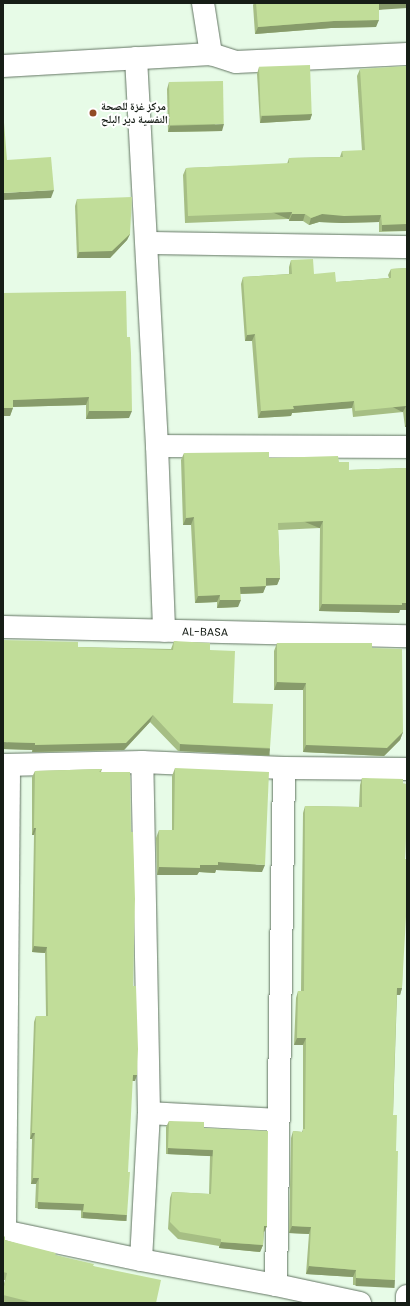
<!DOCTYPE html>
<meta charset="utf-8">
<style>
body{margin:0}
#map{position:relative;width:410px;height:1306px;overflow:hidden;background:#e7fbe7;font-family:Poppins,"Noto Naskh Arabic",sans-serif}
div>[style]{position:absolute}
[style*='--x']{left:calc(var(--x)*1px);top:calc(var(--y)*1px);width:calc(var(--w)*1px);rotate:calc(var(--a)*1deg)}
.roads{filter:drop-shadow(0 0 1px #637563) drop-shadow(0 0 1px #637563)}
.minor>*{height:22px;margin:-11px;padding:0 11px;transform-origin:11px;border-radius:11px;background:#fff}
.wall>*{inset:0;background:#a6be84}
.shaded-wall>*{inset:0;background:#879b6b;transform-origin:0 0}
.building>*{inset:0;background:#c1dd99;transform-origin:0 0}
.dots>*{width:11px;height:11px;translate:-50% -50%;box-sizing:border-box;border:2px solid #fff;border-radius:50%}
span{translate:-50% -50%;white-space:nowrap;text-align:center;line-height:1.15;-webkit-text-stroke:4px #fff;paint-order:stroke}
.poi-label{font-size:11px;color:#161d16;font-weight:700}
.left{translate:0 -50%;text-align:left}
.street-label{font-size:11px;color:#161d16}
.frame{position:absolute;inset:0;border:4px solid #161d16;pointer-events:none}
</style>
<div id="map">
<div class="roads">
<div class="minor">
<div style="--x:203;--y:3;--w:52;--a:81.1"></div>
<div style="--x:136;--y:58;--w:389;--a:86.9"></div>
<div style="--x:157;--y:446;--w:185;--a:87.8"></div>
<div style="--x:3;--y:66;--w:208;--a:-3.3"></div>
<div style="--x:211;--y:54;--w:26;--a:18"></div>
<div style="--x:236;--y:62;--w:171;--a:-2.7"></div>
<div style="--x:147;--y:243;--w:260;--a:0.9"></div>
<div style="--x:157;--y:446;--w:250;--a:0.2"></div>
<div style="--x:3;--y:627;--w:404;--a:1.3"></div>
<div style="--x:3;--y:765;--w:139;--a:-1.2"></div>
<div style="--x:142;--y:762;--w:142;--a:2.4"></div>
<div style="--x:284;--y:768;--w:123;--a:0.5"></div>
<div style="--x:149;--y:1113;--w:129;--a:3.1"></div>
<div style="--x:3;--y:1231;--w:141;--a:11.9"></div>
<div style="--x:141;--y:1260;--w:137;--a:10.5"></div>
<div style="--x:276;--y:1285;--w:86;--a:12.1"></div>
<div style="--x:5;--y:1231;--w:466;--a:-89.5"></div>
<div style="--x:141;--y:1260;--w:147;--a:-86.9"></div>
<div style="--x:149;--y:1113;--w:351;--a:-91.1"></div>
<div style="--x:276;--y:1285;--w:517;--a:-89.11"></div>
<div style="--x:407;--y:1303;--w:7;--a:-90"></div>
</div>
</div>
<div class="wall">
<div style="clip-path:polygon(254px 3px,407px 3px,379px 10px,376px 27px,331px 28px,255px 34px,253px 5px)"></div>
<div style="clip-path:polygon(259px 67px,312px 114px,310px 120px,260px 123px,257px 74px)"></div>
<div style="clip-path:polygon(360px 69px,407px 231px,379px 232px,379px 222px,342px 223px,319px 222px,309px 225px,303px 221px,289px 221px,289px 219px,185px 223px,183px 175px,186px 168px,287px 164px,289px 158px,340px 157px,342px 151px,362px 151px,357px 76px)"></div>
<div style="clip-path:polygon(169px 82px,222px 131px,168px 132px,167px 89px)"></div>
<div style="clip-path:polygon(77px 199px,130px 234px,127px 240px,110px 258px,77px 258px,75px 206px)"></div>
<div style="clip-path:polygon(291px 260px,314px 274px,336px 282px,389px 278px,388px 275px,391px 269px,407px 268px,407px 427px,405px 427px,403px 412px,353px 417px,352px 408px,292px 413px,291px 416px,258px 418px,252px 341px,245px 341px,241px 284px,243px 277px,289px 274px,289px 267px)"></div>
<div style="clip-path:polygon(3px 293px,129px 418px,86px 419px,86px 405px,13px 407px,10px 416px)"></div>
<div style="clip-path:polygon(184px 453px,339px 462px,349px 470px,407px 468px,407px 610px,400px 610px,399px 613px,319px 611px,320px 528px,278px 530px,280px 578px,277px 585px,266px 585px,263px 593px,240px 594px,238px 607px,217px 608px,217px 602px,195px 603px,191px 525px,183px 525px,181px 460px)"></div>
<div style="clip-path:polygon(174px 641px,210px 650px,233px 703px,270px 748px,268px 755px,178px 751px,150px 722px,124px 750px,32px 752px,32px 750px,3px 749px,78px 647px,171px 649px)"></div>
<div style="clip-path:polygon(277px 643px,403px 732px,400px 740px,384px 756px,303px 752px,303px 690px,274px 690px,274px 651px)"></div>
<div style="clip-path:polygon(175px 768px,262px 872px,216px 870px,215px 873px,199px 872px,197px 875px,157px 875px,156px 838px,159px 830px,172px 830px,172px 776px)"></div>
<div style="clip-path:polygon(102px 769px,101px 772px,133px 986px,135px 1081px,132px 1081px,125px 1221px,81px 1218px,81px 1210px,35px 1208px,36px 1184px,31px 1184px,32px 1139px,30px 1139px,34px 1022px,36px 1016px,46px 1016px,45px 953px,32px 952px,34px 835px,32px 835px,32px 777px,35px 771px)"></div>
<div style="clip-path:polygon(362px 778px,407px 784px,407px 820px,406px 819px,405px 859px,402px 988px,400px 995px,397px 995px,393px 1115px,396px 1151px,393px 1287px,353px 1285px,353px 1277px,306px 1274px,309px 1234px,289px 1233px,291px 1138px,293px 1131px,302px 1132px,303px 1129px,303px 1045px,294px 1045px,296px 998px,298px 991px,301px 991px,303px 813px,305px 806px,359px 807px,360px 785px)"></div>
<div style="clip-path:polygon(169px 1121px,204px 1128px,267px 1226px,264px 1232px,263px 1245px,260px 1252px,219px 1248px,219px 1246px,178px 1239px,168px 1229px,170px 1198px,172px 1192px,209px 1194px,210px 1156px,166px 1154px,166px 1127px)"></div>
<div style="clip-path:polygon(3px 1235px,5px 1240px,55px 1255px,93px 1266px,156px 1303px,3px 1303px,3px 1288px,5px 1280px,3px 1280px)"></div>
</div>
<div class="shaded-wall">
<div style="clip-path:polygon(379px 3px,407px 3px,407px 8px,376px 10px)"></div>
<div style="clip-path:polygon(379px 20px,376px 27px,331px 28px,255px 34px,258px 27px,334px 21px)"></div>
<div style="clip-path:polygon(312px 114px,310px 120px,260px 123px,262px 116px)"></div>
<div style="clip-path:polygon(224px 124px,222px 131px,168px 132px,170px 126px)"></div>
<div style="clip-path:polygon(54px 190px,51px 198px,3px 200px,3px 193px)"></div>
<div style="left:292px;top:212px;width:8px;height:104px;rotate:113deg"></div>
<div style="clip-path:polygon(292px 214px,305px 214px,303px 221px,289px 221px)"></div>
<div style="clip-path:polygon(322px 214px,381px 215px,379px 222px,342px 223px,319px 222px,309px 225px,311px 218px)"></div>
<div style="left:407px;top:224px;width:7px;height:25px;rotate:90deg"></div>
<div style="clip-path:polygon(130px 234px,127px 240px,110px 258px,77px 258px,79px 252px)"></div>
<div style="clip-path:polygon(255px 334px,252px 341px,245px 341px,247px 335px)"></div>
<div style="clip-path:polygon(89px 397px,86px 405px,10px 407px,13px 400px)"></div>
<div style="clip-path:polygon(354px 401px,352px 408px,292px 413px,291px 416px,258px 418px,261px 411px,293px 406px)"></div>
<div style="left:406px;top:406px;width:7px;height:51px;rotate:117deg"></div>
<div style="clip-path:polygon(3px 408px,13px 408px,10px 416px,3px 416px)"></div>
<div style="clip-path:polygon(89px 411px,132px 411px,129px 418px,86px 419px)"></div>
<div style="clip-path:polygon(407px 422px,407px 427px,405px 427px)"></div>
<div style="clip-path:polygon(194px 517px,191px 525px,183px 525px,186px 518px)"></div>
<div style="left:323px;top:521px;width:8px;height:45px;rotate:113deg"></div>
<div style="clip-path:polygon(266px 578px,280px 578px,277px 585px,263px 586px)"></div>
<div style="clip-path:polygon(266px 586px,263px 593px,237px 594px,240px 587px)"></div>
<div style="clip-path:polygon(220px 595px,217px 602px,195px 603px,198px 596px)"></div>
<div style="clip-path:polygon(220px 600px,241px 600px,238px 607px,217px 608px)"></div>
<div style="clip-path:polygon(402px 603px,407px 603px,407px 610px,400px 610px,399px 613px,319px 611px,322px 604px)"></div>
<div style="clip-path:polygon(277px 682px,306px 683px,303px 690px,274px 690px)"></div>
<div style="clip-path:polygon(153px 715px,150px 722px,124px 750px,32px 752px,35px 745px)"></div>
<div style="clip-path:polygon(403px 732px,400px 740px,384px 756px,303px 752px,306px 745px)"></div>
<div style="left:3px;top:742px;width:32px;height:7px;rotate:2deg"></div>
<div style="left:180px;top:744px;width:90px;height:7px;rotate:3deg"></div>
<div style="clip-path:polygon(34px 828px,36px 828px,34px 835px,32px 835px)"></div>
<div style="clip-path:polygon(218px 862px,265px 865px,262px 872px,216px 870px,215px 873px,199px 872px,197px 875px,157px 875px,159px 867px,200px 865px)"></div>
<div style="clip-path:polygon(34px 946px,47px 947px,45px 953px,32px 952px)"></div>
<div style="clip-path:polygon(397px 988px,402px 988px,400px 995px,395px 995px)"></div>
<div style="clip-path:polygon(297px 1038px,306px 1038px,303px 1045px,294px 1045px)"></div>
<div style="clip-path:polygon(133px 1075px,137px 1075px,135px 1081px,130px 1081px)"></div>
<div style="clip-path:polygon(32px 1133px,35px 1133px,32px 1139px,30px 1139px)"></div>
<div style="left:168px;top:1148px;width:45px;height:6px;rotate:3deg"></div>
<div style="clip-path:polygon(33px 1178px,39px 1178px,36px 1184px,31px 1184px)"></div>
<div style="left:38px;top:1202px;width:46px;height:7px;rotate:2deg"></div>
<div style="left:83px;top:1212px;width:44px;height:6px;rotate:4deg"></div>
<div style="clip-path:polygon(264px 1226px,267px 1226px,264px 1232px,262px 1232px)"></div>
<div style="clip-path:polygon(292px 1226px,311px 1227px,309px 1234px,289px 1233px)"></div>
<div style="clip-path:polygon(221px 1242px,263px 1245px,260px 1252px,219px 1248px)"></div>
<div style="clip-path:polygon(309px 1266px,356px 1270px,353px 1277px,306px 1274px)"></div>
<div style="left:356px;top:1278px;width:39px;height:8px;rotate:3deg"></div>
</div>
<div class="building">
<div style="clip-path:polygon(256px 3px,379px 3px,379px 20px,334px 21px,258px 27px)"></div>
<div style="left:310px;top:65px;width:49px;height:51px;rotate:88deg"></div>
<div style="clip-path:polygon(407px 66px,407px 224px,382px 225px,381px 215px,344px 216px,322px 214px,311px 218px,305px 214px,292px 214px,292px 212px,188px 216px,186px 168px,289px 163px,289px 158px,343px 157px,342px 151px,365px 150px,360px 69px)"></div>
<div style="left:223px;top:81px;width:43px;height:54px;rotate:89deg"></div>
<div style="clip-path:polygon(3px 110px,7px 160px,51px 157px,54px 190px,3px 193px)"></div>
<div style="clip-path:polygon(132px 197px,130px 234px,112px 251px,79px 252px,77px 199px)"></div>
<div style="clip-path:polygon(313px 259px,314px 274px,335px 272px,336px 282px,391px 278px,391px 269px,407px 268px,407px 417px,406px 406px,355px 411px,354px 401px,293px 406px,294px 409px,261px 411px,255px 334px,247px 335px,243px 277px,292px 274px,291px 260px)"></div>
<div style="clip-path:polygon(126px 291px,127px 337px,130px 337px,131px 353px,132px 411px,89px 411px,89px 397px,13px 400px,13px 408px,3px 408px,3px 293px)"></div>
<div style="clip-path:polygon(269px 452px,269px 458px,338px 456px,339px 462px,349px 462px,349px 470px,407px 468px,407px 603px,402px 603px,402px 605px,322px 604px,323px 521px,278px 523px,280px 578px,266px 578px,266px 586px,240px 587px,241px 600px,220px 600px,220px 595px,198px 596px,194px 517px,186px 518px,184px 453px)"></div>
<div style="clip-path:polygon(3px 640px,78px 642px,78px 647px,173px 650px,174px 641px,210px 643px,210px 650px,235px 651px,233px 703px,273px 704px,270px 748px,180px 744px,153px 715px,126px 743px,35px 745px,35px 743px,3px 742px)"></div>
<div style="clip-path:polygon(277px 643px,372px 643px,372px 648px,402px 649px,403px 732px,387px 748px,306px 745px,306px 683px,277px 682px)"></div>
<div style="clip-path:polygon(175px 768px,269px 772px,265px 865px,218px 862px,218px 865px,200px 865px,200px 868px,159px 867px,159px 830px,174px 830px)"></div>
<div style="clip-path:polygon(102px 769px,99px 772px,130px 772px,131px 832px,133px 832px,135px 899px,133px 986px,136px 986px,138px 1049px,137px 1075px,133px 1075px,128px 1172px,130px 1172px,127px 1215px,83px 1212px,84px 1204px,38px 1202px,39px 1178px,33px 1178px,35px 1133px,32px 1133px,36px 1016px,48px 1016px,47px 947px,34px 946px,36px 828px,34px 828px,35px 771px)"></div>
<div style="clip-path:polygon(362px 778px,403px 779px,403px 784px,407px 784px,407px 812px,405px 859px,407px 859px,407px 899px,402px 988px,397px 988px,394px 1078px,393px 1115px,397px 1115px,396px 1151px,398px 1151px,395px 1280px,356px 1278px,356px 1270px,309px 1266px,311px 1227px,292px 1226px,293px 1131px,303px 1132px,303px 1129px,305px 1129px,306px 1038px,297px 1038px,298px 991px,304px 991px,305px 806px,362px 807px)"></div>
<div style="clip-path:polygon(169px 1121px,204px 1122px,204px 1128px,268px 1131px,267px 1226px,264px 1226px,263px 1245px,221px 1242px,221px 1239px,180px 1232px,170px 1222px,172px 1192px,211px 1194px,213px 1150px,168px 1148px)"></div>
<div style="clip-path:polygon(3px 1235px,5px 1237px,5px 1240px,56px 1253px,55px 1255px,94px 1264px,93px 1266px,161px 1280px,156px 1303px,35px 1303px,3px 1295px,3px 1291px,7px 1273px,3px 1272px)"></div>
</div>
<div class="dots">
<div style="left:93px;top:113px;background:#914b24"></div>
</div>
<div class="poi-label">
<span class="left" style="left:101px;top:113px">مركز غزة للصحة<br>النفسية دير البلح</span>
</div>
<div class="street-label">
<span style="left:205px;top:632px;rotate:1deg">AL-BASA</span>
</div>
<div class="frame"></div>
</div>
